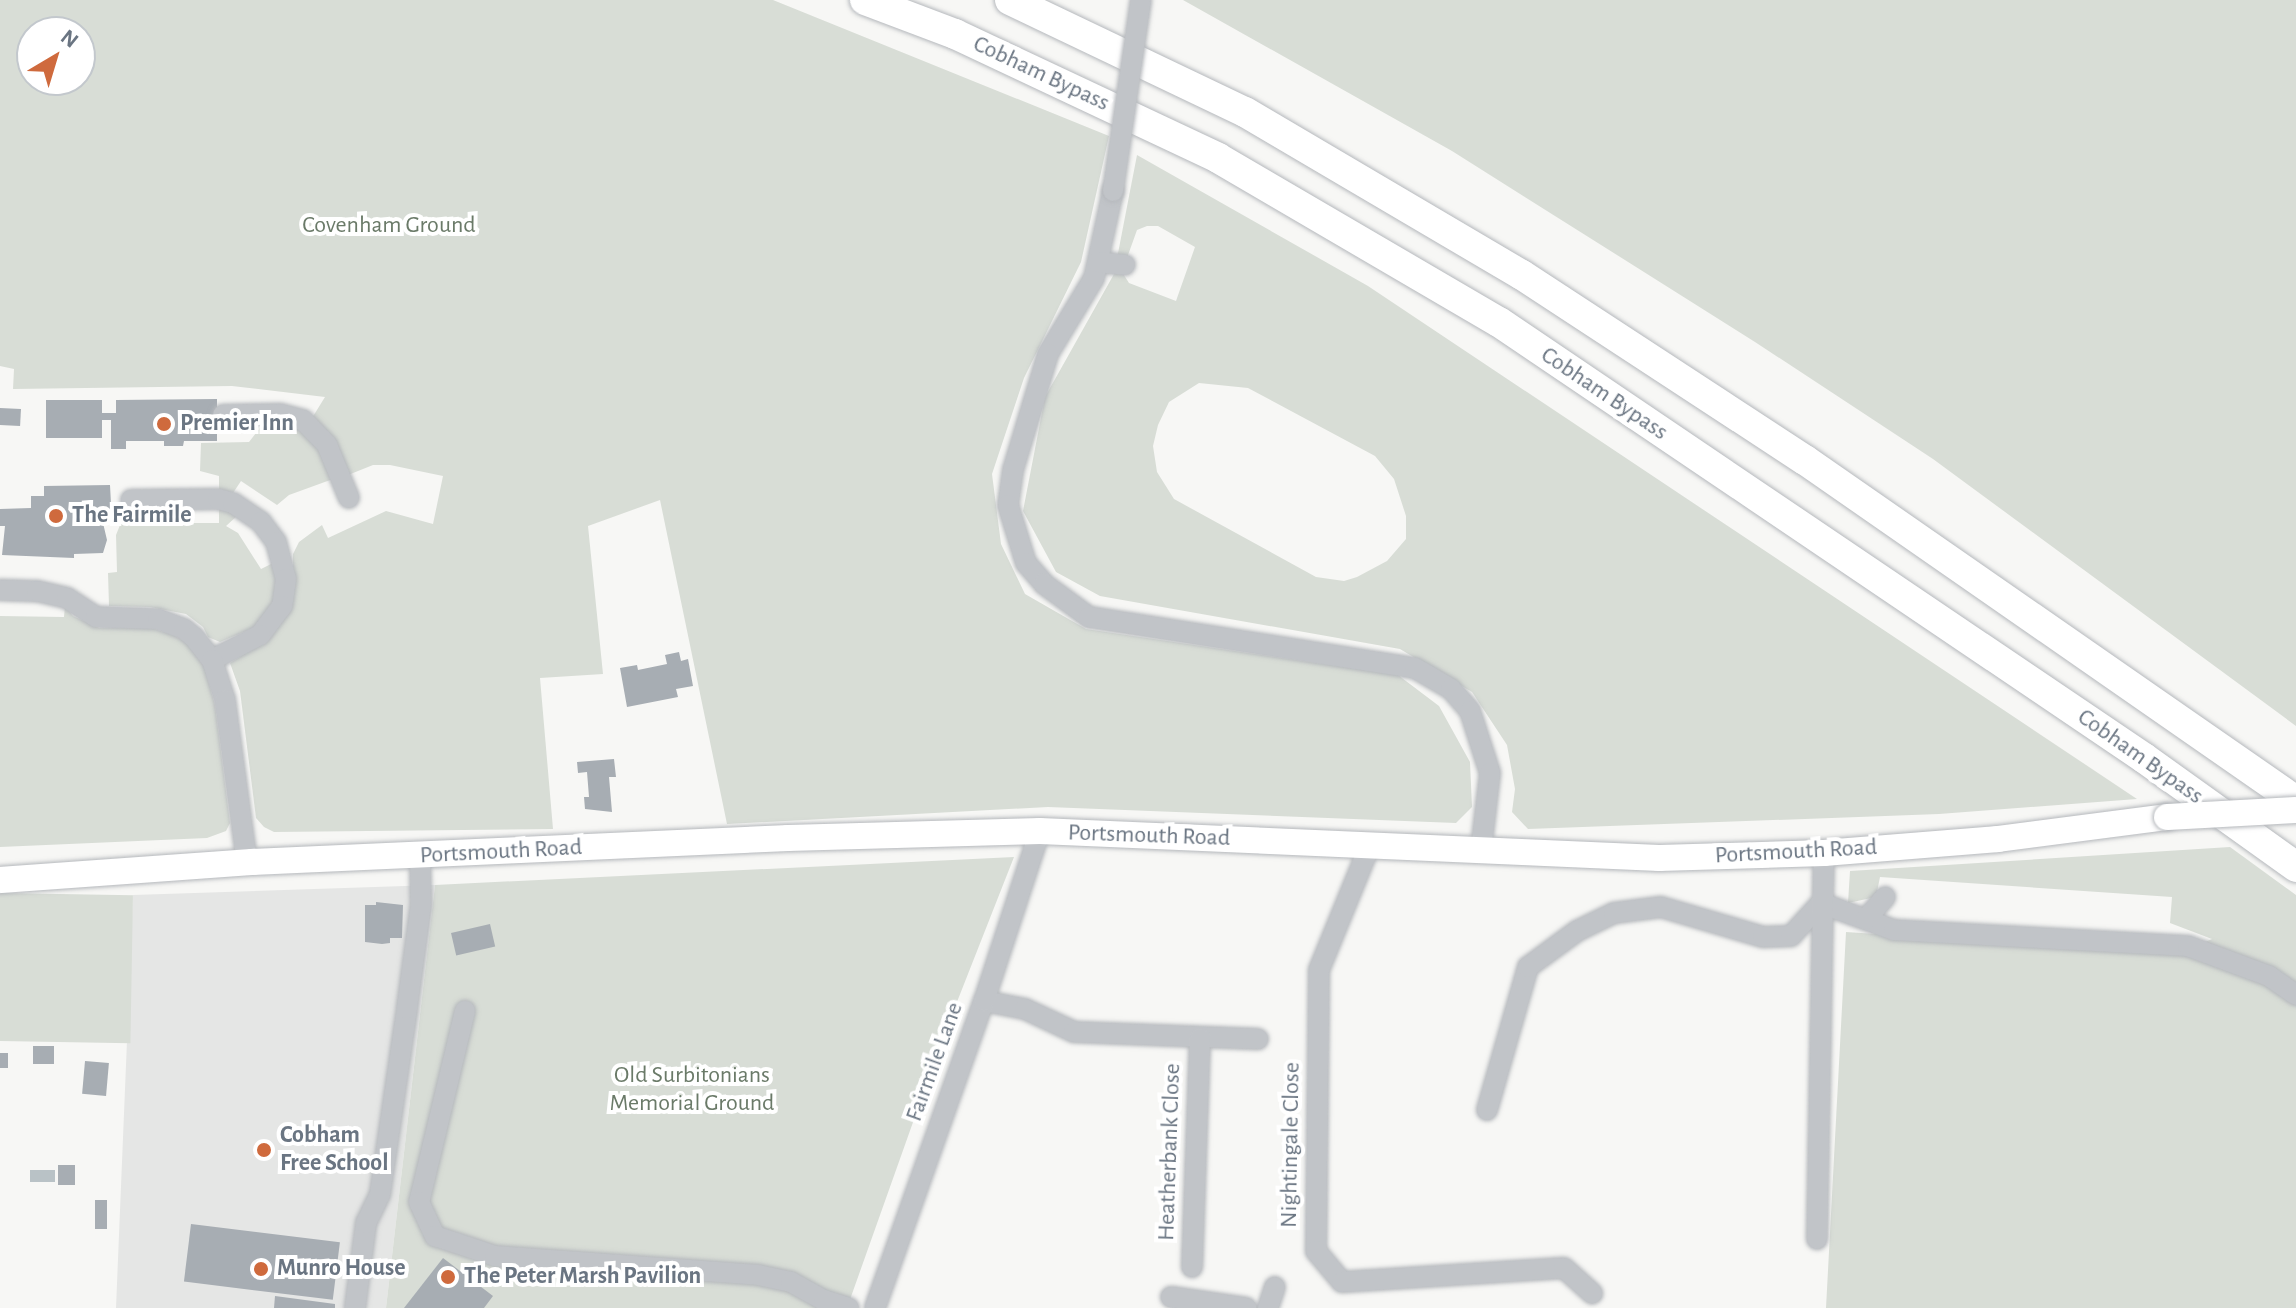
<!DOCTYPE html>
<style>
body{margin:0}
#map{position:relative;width:2296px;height:1308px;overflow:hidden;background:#f7f7f5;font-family:"Alegreya Sans",sans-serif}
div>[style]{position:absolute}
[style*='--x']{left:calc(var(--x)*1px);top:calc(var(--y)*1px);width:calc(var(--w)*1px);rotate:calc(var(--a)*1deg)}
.built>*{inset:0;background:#e5e6e5}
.green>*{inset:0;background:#d8ddd6;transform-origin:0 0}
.water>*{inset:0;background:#b9c2c6;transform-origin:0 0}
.building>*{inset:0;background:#a7adb3;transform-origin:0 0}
.roads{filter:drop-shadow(0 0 2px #b5b8bc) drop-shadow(0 0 2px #b5b8bc)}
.minor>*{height:20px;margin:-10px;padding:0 10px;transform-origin:10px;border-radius:10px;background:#c1c4c8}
.major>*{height:26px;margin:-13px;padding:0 13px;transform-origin:13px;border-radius:13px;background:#fff}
.highway>*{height:30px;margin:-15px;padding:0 15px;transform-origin:15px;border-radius:15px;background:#fff}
.bridges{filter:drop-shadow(0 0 2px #b5b8bc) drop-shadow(0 0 2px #b5b8bc)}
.minor-bridge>*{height:20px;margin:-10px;padding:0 10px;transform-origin:10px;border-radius:10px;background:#c1c4c8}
.major-bridge>*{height:26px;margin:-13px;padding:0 13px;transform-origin:13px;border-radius:13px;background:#fff}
.dots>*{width:22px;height:22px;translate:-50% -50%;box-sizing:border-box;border:4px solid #fff;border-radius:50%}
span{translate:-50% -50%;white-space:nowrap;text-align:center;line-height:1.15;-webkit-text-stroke:8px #fff;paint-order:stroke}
.street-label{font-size:24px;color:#6a7582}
.park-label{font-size:24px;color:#6a7a68}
.poi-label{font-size:24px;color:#6a7582;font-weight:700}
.left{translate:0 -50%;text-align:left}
.north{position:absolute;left:16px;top:16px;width:80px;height:80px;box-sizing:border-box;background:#fff;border:2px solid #c3c8cd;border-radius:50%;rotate:38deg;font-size:22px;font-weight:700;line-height:32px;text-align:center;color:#6a7582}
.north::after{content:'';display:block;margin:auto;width:28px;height:36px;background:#cf6a3d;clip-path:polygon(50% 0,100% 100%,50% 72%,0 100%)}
</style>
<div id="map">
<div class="built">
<div style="clip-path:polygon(435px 885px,386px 1308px,116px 1308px,133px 895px)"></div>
</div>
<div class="green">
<div style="clip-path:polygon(evenodd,0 0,773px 0,1109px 136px,1081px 262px,1024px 378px,992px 474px,1001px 544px,1025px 594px,1086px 629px,1398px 675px,1439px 706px,1470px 762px,1472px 807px,1456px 823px,1048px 807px,727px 824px,660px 500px,588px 526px,603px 674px,540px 678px,553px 829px,274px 832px,264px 827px,256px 818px,240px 691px,230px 663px,268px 639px,289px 612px,293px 595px,293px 554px,299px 542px,322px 525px,328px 538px,386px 511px,433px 524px,443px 476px,390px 465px,373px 465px,348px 475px,312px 418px,325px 397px,232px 386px,13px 389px,14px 369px,0 366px,0 0,32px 32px,80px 32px,80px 80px,32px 80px,32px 32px)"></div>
<div style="clip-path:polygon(1183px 0,2296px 0,2296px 726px,1933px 459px,1755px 342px,1452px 151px)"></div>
<div style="clip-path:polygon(evenodd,1137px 155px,1368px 286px,2137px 799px,1939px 814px,1528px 829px,1512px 812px,1515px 789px,1507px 745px,1472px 692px,1400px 649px,1100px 596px,1056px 572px,1023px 511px,1045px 397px,1114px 274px,1137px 155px,1147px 226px,1158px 226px,1195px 247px,1176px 301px,1129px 283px,1122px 272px,1137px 230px,1147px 226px,1137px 155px,1199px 383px,1248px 388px,1375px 456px,1394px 479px,1406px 516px,1406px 539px,1387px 561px,1357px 577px,1344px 581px,1316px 577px,1174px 499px,1157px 472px,1153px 446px,1158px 425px,1169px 402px,1199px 383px)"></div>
<div style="clip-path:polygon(266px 420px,289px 423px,300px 430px,322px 452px,333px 479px,289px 495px,277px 505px,241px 481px,233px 493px,219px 490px,219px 476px,200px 471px,201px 443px,249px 442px)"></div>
<div style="clip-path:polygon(219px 508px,237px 516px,226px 526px,238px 533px,261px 569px,273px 563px,277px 580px,274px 602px,253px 628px,220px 642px,208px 637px,203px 627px,186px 614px,150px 607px,109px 606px,108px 573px,117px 572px,116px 535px,126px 510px,166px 510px,167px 523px,219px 523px)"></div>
<div style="clip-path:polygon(65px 606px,73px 616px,99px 628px,148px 627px,173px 635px,186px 642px,204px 666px,215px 705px,230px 823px,226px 831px,207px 838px,0 847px,0 616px,64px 617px)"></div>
<div style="clip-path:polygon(2230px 847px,2296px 895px,2296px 1308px,1826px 1308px,1846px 932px,2177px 954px,2212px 939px,2170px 923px,2172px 897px,1880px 877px,1876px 897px,1848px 903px,1850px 871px)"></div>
<div style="clip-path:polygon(1014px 857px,944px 1035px,847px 1308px,386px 1308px,435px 885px)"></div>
<div style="left:0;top:893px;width:133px;height:148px;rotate:1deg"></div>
</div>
<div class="water">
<div style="left:55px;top:1170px;width:12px;height:25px;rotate:90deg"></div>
</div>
<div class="building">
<div style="clip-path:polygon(217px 399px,217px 441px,184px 441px,183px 446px,164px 446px,164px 441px,126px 441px,126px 449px,111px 449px,111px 420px,102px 420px,102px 438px,46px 438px,46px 400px,102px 400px,102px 413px,116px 413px,116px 400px)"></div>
<div style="left:0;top:408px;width:21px;height:17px;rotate:3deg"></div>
<div style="clip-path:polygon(110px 485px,112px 523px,103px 523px,107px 540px,103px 553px,74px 554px,74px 558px,2px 555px,5px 526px,0 526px,0 509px,31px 508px,31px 496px,44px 496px,44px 486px)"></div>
<div style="clip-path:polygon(679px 652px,681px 661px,688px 659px,693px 686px,676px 689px,678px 697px,627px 707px,620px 668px,637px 665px,638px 670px,667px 664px,665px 655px)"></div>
<div style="clip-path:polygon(614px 759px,616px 777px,609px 777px,612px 812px,585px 809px,584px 797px,589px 797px,587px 772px,578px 773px,577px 762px)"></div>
<div style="clip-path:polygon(376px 902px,403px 905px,402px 938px,390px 938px,390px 943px,382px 944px,365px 942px,365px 905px,376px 905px)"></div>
<div style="left:490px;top:924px;width:23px;height:40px;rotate:77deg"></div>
<div style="left:54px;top:1046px;width:18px;height:21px;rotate:90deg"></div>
<div style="left:0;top:1053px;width:8px;height:15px"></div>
<div style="left:85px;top:1061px;width:24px;height:33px;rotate:5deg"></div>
<div style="left:58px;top:1165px;width:17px;height:20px"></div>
<div style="left:95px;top:1200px;width:12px;height:29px"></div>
<div style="left:191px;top:1224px;width:150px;height:58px;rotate:7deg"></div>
<div style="clip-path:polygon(443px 1258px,493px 1296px,484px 1308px,404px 1308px)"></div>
<div style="clip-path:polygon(275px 1296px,335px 1304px,335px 1308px,274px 1308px)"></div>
</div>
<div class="roads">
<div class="minor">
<div style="--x:1113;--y:191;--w:89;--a:102.3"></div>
<div style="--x:1094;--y:278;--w:89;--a:121.2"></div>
<div style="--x:1048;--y:354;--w:121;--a:106.8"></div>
<div style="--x:1013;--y:470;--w:35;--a:98"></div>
<div style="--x:1008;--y:505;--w:61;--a:72.8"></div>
<div style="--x:1026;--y:563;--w:28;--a:49"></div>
<div style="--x:1044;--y:584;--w:56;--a:36.3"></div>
<div style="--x:1089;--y:617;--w:330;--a:8.9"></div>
<div style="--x:1415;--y:668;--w:42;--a:30.3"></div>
<div style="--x:1451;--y:689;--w:29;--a:49"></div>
<div style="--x:1470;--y:711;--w:65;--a:72.1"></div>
<div style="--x:1490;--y:773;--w:78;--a:96.7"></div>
<div style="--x:1098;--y:262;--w:27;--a:6"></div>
<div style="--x:223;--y:415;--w:57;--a:-1"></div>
<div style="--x:280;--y:414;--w:24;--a:15"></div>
<div style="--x:303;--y:420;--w:35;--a:46"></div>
<div style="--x:327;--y:445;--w:57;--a:67.5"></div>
<div style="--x:131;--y:500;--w:87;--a:-0.7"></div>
<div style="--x:218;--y:499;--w:16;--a:15"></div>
<div style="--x:233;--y:503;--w:34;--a:34"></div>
<div style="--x:261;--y:522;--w:25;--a:53"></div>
<div style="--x:276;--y:542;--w:38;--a:75"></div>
<div style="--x:286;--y:579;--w:27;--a:98"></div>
<div style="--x:282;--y:606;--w:36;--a:127"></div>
<div style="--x:260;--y:635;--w:54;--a:152.5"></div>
<div style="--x:0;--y:590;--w:37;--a:2"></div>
<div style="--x:37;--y:591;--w:31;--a:13"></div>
<div style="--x:67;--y:598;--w:35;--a:33"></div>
<div style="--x:96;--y:617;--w:62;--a:1.8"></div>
<div style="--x:158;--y:619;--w:28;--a:21"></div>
<div style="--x:184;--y:629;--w:13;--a:39"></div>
<div style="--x:194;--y:637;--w:29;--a:52"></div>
<div style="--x:212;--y:660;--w:42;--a:72"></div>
<div style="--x:225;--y:700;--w:163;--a:82.3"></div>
<div style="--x:1370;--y:845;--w:135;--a:112.2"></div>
<div style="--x:1319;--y:970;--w:281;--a:90.6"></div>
<div style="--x:1316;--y:1251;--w:40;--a:50"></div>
<div style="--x:1342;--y:1282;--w:222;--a:-3.6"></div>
<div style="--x:1564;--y:1268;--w:38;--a:42"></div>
<div style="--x:1821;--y:903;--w:78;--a:20.3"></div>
<div style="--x:1894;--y:930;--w:294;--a:3.1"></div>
<div style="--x:2188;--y:946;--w:86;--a:20.3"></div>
<div style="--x:2269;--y:976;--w:33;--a:35"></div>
<div style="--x:1866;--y:919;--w:29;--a:-49"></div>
<div style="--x:984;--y:1001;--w:42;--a:11"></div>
<div style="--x:1025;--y:1009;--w:54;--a:25.1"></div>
<div style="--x:1074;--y:1032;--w:184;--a:2.2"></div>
<div style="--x:465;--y:1011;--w:196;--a:103.5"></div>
<div style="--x:419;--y:1202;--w:38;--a:65"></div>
<div style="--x:435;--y:1236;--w:63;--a:18.4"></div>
<div style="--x:495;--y:1256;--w:264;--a:4.1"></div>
<div style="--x:758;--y:1275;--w:34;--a:12"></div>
<div style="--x:791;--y:1282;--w:38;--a:29"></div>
<div style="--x:824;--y:1300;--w:26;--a:18"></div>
<div style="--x:1487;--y:1110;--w:149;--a:-74"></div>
<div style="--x:1528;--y:967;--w:61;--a:-36.3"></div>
<div style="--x:1577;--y:931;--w:41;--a:-25.9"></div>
<div style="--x:1614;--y:913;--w:47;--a:-7.3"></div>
<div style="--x:1661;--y:907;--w:106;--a:16.4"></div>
<div style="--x:1763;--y:937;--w:28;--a:-2"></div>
<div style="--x:1791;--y:936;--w:45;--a:-47.7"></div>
<div style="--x:1817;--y:1239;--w:386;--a:-89"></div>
<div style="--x:1192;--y:1267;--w:229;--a:-88"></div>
<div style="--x:1171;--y:1297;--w:76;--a:8.3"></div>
<div style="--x:355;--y:1308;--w:86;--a:-82.6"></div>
<div style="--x:366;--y:1223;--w:32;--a:-64"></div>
<div style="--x:380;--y:1194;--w:188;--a:-81.7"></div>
<div style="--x:407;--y:1008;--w:104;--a:-82.3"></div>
<div style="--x:421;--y:905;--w:48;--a:-91.2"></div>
<div style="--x:875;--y:1308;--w:326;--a:-70.5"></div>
<div style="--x:984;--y:1001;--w:179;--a:-71.8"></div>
<div style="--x:1268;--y:1308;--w:22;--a:-72"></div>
</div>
<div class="major">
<div style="--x:0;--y:880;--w:253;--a:-4.1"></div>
<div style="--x:252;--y:862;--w:537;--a:-2.56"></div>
<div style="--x:788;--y:838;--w:252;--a:-1.6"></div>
<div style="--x:1040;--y:831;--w:620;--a:2.5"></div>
<div style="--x:1659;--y:858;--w:165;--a:-1.7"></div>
<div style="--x:1824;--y:853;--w:175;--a:-4.6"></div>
<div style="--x:1998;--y:839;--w:170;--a:-7.4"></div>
</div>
<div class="highway">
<div style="--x:865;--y:0;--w:96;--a:20.7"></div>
<div style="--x:955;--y:34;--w:291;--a:25.2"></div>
<div style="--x:1218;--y:158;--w:325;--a:30.3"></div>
<div style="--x:1499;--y:322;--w:779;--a:34.06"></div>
<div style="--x:2144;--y:758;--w:187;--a:35.6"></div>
<div style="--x:1010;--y:0;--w:260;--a:25.5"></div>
<div style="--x:1245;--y:112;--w:321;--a:30.5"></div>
<div style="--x:1522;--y:275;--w:338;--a:33.2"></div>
<div style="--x:1805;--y:460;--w:598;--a:34.78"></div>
</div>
</div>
<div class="bridges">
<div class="minor-bridge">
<div style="--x:1113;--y:191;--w:193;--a:-81.7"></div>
</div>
<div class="major-bridge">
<div style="--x:2167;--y:817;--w:129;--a:-3.1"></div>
</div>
</div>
<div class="dots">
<div style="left:164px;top:424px;background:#cf6a3d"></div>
<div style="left:56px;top:516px;background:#cf6a3d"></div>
<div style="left:264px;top:1150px;background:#cf6a3d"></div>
<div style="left:261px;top:1269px;background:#cf6a3d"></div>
<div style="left:448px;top:1277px;background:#cf6a3d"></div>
</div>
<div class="street-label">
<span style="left:1041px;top:74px;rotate:25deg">Cobham Bypass</span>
<span style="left:1604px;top:394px;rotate:34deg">Cobham Bypass</span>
<span style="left:2140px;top:757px;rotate:35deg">Cobham Bypass</span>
<span style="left:1149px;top:836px;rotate:2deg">Portsmouth Road</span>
<span style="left:501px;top:852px;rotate:-3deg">Portsmouth Road</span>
<span style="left:1796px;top:852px;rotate:-3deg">Portsmouth Road</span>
<span style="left:935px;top:1062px;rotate:-70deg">Fairmile Lane</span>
<span style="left:1291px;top:1145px;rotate:-89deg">Nightingale Close</span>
<span style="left:1170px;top:1152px;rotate:-88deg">Heatherbank Close</span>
</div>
<div class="park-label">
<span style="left:389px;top:226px">Covenham Ground</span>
<span style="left:692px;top:1090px">Old Surbitonians<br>Memorial Ground</span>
</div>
<div class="poi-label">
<span class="left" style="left:180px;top:424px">Premier Inn</span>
<span class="left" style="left:72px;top:516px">The Fairmile</span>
<span class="left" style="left:280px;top:1150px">Cobham<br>Free School</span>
<span class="left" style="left:277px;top:1269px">Munro House</span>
<span class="left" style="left:464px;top:1277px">The Peter Marsh Pavilion</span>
</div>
<div class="north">N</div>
</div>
